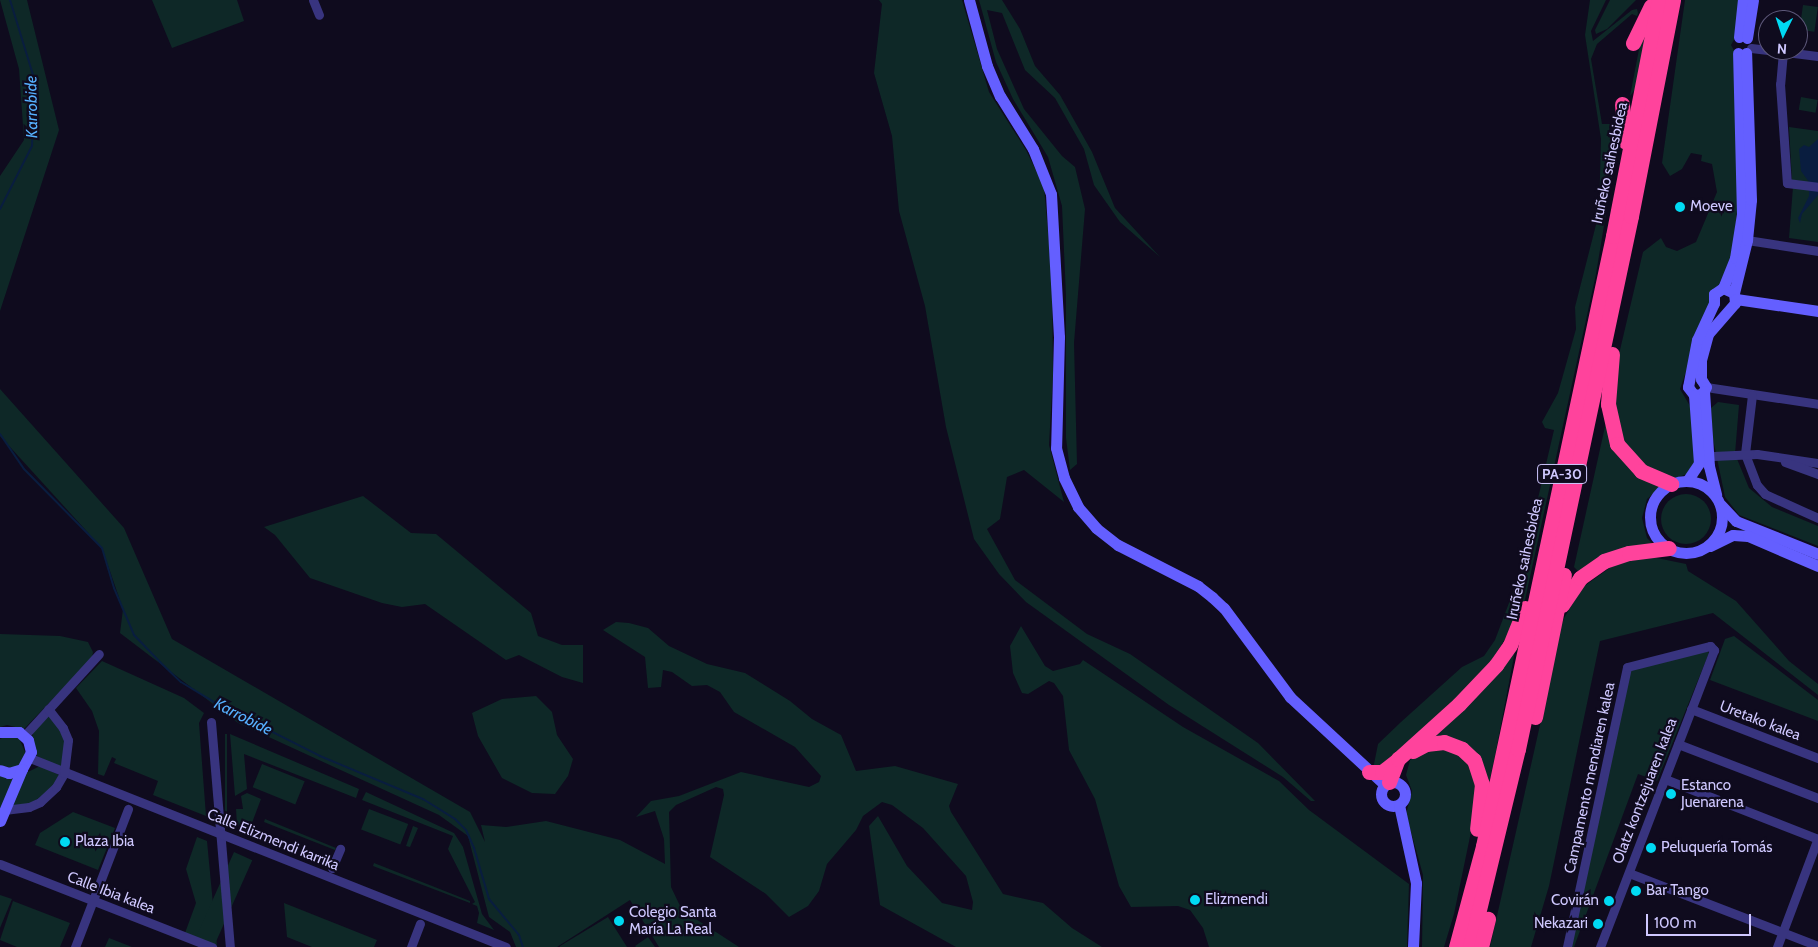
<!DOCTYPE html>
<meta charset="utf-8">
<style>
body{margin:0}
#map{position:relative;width:1818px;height:947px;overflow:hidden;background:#0f0b1e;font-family:Cabin,sans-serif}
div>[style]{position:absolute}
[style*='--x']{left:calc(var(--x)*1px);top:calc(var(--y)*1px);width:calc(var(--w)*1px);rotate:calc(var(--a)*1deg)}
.green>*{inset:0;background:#0e2827;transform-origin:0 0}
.round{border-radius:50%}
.water>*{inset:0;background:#091d3f}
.stream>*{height:2px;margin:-1px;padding:0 1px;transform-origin:1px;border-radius:1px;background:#091d3f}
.street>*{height:9px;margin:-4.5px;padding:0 4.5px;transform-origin:4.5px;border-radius:4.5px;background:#38347f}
.secondary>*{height:11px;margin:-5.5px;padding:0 5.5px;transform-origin:5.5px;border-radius:5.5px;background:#645fff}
.secondary>.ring{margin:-5.5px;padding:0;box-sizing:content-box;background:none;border:11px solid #645fff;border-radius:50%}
.highway>*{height:15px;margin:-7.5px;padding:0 7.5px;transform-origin:7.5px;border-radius:7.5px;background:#ff439c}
.dots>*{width:14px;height:14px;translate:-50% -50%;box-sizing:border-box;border:2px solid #0f0b1e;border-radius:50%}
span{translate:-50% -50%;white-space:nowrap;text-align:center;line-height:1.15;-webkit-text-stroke:4.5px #0f0b1e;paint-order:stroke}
.shield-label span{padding:1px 4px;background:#0f0b1e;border:1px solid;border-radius:4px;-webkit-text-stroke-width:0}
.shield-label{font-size:14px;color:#cfc8ff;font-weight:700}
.street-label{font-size:15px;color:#cfc8ff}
.poi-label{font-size:15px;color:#cfc8ff}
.left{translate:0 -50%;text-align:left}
.right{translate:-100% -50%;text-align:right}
.water-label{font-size:16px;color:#56b0ff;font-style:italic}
.north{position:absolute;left:1758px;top:10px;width:50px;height:50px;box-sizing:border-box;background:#0f0b1e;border:1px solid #5c5778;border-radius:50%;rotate:184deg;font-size:14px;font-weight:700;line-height:20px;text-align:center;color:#cfc8ff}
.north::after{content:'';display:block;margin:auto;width:18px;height:22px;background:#00daf3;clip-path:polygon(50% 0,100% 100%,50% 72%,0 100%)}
.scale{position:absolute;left:1646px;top:914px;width:105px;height:22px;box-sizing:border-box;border:2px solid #cfc8ff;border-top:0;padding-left:6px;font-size:15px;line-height:18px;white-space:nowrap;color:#cfc8ff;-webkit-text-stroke:4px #0f0b1e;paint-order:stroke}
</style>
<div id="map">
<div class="green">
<div style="clip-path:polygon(0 0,27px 0,59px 130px,0 311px,0 176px,24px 140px,19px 69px)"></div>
<div style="clip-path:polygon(152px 0,237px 0,244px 21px,172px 48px)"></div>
<div style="clip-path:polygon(879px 0,962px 0,989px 92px,1026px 150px,1044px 187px,1052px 278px,1053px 375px,1049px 445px,1064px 502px,1024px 470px,1007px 477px,1000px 519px,987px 529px,1015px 580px,1087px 634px,1130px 654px,1258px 743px,1315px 801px,1311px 801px,1283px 777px,1169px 705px,1026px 602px,999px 574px,974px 539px,946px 427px,925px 306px,899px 211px,892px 136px,874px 73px,882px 4px)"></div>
<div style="clip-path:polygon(979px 0,1002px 0,1020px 29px,1035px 66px,1060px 95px,1092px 152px,1115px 208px,1160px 257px,1120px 222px,1094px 185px,1084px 149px,1055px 98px,1025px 70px,1002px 13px,987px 10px,997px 49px,1024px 109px,1062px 156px,1075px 167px,1085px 209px,1074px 343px,1077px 464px,1070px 470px,1066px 438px,1066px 296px,1062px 206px,1048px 157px,1013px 99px,996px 62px)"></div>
<div style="clip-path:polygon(1590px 0,1606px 0,1591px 31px,1593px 41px,1632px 10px,1637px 9px,1638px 13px,1637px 16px,1632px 14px,1597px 44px,1591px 59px,1602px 124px,1610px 124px,1608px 137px,1615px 139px,1616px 153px,1596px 274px,1525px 600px,1516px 622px,1484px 672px,1387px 766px,1373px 769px,1378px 744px,1401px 722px,1462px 667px,1484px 656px,1495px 640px,1521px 571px,1554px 430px,1545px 428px,1542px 422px,1558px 393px,1576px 329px,1575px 307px,1599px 213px,1601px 139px,1585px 35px)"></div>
<div style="clip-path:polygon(1610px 0,1636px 0,1607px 29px,1596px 34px,1595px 30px)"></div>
<div style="clip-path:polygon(1685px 0,1741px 0,1737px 34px,1731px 45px,1736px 54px,1741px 167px,1733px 254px,1707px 311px,1680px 389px,1693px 411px,1696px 464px,1687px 474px,1676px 478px,1658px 473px,1635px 459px,1623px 442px,1614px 397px,1616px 367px,1643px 252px,1661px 238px,1666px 247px,1677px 251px,1696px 242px,1717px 192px,1712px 164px,1701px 161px,1702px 155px,1691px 153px,1682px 169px,1670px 176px,1662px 163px)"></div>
<div style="left:1803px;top:5px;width:15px;height:25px;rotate:8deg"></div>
<div style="clip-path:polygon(1641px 39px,1645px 41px,1637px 87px,1630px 96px)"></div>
<div style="left:1801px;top:97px;width:17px;height:13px;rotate:10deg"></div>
<div style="clip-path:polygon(1789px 127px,1818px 131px,1818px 184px,1792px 181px)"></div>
<div style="clip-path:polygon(1793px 187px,1818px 190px,1818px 242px,1789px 238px)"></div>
<div style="clip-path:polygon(0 389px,124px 528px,172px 639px,470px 812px,485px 842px,481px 825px,506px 827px,546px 821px,620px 840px,665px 864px,664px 839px,655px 811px,636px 817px,651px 801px,679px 796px,741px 772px,809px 787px,819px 782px,821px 776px,795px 747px,734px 712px,720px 692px,707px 685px,692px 686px,672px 672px,663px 670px,661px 687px,648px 688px,645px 657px,603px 630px,616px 622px,629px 623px,648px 628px,669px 646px,707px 664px,745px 673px,790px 701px,812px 719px,841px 735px,856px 771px,895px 766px,958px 784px,949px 806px,951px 812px,1003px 894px,1043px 903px,1072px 928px,1102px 947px,956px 947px,880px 905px,869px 826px,878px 816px,907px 866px,942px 903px,972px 910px,973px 902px,966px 876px,923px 828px,892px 805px,882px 802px,863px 816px,856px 830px,827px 864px,819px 891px,808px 906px,789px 917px,766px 894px,710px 857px,724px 795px,723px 789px,716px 787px,676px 805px,669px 812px,671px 887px,682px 910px,739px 947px,659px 947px,630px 900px,557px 947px,516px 947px,510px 932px,489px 917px,468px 836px,439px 815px,238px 723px,120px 633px,123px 609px,102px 548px,0 436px)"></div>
<div style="clip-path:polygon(1718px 402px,1739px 405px,1735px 454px,1749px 488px,1772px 507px,1818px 526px,1818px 546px,1739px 515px,1725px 497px,1713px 439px,1711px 408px)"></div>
<div style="clip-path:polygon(1606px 422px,1662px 486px,1647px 499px,1642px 518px,1647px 538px,1652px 543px,1578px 571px,1574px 567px)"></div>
<div class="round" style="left:1661px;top:494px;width:50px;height:50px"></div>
<div style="clip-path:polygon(363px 496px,411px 533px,436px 534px,531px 613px,538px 636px,562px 645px,583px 645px,583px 683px,562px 677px,519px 655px,506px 660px,425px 604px,402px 607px,382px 603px,310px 578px,275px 535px,264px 527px)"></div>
<div style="clip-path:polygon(1652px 557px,1686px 564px,1688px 571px,1736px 601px,1789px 661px,1818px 684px,1818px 695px,1713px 613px,1600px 641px,1549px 886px,1531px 947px,1490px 947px,1547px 694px,1554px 648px,1564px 618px,1583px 587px,1611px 567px,1623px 561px)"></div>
<div style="clip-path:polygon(1021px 626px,1045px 666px,1053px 671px,1080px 664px,1083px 660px,1183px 727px,1279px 781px,1309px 810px,1409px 884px,1407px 947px,1209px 947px,1203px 928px,1190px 910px,1178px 906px,1131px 907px,1119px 886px,1095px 799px,1069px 750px,1063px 696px,1054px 683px,1049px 681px,1028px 694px,1022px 693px,1013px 673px,1010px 646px)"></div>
<div style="clip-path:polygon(0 634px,60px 636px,88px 642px,93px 652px,92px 658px,24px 729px,7px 725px,0 727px)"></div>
<div style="clip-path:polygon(1518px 635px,1496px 751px,1485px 802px,1469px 748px,1423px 741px)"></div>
<div style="clip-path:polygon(1734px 636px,1818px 700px,1818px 721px,1710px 680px,1725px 639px)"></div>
<div style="clip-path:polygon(1705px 649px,1709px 653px,1657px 781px,1638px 774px,1574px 947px,1570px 947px,1631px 669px)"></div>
<div style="clip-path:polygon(102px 661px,184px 698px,204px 713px,199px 723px,206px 816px,153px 795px,158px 781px,114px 763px,116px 759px,112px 757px,104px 776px,98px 774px,99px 731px,92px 711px,76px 688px)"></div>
<div style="clip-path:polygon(536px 696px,552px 712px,557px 735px,573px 759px,568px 776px,555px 794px,532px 793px,502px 778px,478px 736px,472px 713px,502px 699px)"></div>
<div style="clip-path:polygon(49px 715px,57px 721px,65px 744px,61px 768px,37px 756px,32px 737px,34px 731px)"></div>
<div style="left:225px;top:734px;width:2px;height:93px"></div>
<div style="clip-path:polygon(230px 734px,359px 789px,356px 798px,244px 754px,247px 789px,235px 796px)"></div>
<div style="clip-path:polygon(6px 736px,19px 738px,26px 754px,20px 765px,12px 768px,0 765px,0 739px)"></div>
<div style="clip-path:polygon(1429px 746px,1457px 751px,1471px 763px,1478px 798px,1454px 914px,1444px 947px,1422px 947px,1423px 875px,1406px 814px,1412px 791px,1406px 775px,1410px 760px)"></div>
<div style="left:262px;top:764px;width:46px;height:25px;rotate:22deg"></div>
<div style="clip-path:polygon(40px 766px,59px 775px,49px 792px,31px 803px,11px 808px,24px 774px)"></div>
<div style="clip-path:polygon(0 776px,14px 778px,0 813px)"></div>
<div style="clip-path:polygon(366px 792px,454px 833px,463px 847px,482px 914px,494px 930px,477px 923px,479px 913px,477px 906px,472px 904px,475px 902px,448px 849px,453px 836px,362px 800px)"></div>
<div style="clip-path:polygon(247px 793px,261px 799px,250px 828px,254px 830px,253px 835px,237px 825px,236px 809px,243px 809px,241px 796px)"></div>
<div style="left:369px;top:809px;width:42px;height:22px;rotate:21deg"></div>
<div style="clip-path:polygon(73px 812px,115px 828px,98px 870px,35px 845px,40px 833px)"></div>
<div style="clip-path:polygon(265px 819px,336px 848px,335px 850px,264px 822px)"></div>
<div style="clip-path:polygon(413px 826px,418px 828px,410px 847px,406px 846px)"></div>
<div style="clip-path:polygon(197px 837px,207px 841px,217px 946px,185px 933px,196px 903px,186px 869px)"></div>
<div style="left:234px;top:852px;width:20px;height:95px;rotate:24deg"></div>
<div style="clip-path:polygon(374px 863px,470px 901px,470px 903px,373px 866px)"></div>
<div style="clip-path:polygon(0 895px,12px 899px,0 928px)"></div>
<div style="clip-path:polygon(13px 901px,70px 923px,60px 947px,17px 947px,0 940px)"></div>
<div style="clip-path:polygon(284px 903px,377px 940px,374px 947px,312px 947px,287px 937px)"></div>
<div style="clip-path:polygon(608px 917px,627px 947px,560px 947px,560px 946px)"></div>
<div style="clip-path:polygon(648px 937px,655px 947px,636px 947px,635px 946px)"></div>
<div style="clip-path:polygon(109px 938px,132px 947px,105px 947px)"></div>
</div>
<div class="water">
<div style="clip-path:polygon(1818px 139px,1818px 195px,1802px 214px,1800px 223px,1798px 218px,1809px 196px,1809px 182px,1801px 171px,1799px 149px,1804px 145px,1809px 147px)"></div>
</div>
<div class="stream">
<div style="--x:0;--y:209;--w:71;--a:-63.1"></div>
<div style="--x:32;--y:146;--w:68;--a:-88.3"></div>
<div style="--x:34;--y:78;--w:82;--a:-107.1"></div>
<div style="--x:0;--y:434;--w:42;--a:55.6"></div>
<div style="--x:24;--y:469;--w:111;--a:45.4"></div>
<div style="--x:102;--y:548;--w:42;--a:73.3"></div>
<div style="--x:114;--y:588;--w:51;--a:66.9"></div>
<div style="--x:134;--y:635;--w:37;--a:46"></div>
<div style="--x:160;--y:662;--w:29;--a:44"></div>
<div style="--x:181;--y:682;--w:44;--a:31.2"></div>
<div style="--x:219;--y:705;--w:113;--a:26.8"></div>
<div style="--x:320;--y:756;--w:112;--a:22.7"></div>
<div style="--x:423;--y:799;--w:39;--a:32"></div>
<div style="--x:456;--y:820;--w:14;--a:45"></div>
<div style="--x:466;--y:830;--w:20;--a:66"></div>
<div style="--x:474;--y:848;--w:53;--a:73.6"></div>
<div style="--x:489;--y:899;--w:47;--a:50.2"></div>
<div style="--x:519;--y:935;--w:13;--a:72"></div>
</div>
<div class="street">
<div style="--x:313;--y:0;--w:16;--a:68"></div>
<div style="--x:1751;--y:48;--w:17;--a:7"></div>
<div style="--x:1770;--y:50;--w:48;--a:7.1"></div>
<div style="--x:1783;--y:52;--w:32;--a:95"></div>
<div style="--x:1780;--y:84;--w:99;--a:86"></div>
<div style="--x:1787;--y:183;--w:31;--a:7"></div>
<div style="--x:1747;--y:240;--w:72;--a:8.8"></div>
<div style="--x:1706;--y:387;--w:113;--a:8.6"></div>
<div style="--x:1752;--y:395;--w:59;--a:96.8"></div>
<div style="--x:1745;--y:454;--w:33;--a:69"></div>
<div style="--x:1757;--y:485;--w:12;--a:48"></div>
<div style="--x:1765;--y:494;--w:58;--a:24.4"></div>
<div style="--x:1713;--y:456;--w:44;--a:-2.6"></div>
<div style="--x:1757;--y:454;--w:62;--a:8.4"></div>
<div style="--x:1785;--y:462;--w:35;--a:20"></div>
<div style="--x:1691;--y:709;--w:136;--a:21.1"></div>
<div style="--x:211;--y:722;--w:226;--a:85.2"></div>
<div style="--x:24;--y:736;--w:111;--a:-47.6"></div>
<div style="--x:1678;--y:744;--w:150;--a:21.1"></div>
<div style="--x:30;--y:758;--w:512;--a:21.66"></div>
<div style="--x:1665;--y:779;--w:164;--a:21.4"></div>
<div style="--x:4;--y:810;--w:25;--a:-7"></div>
<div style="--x:29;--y:807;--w:12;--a:-24"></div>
<div style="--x:40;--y:802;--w:22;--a:-43"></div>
<div style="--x:56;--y:787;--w:16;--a:-60"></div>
<div style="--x:64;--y:773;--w:33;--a:-83"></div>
<div style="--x:68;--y:740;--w:13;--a:-113"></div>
<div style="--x:63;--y:728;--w:24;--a:-128"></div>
<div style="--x:0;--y:864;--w:228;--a:21.4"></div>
<div style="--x:332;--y:868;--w:21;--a:-67"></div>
<div style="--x:1629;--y:873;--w:203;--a:21.1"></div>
<div style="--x:75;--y:947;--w:148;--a:-69"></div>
<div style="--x:411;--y:947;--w:25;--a:-69"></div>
<div style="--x:1567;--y:947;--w:286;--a:-77.9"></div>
<div style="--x:1627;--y:667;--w:86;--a:-14.2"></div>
<div style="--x:1710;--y:646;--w:6;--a:45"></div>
<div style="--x:1714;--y:650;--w:318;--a:111"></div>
<div style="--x:1777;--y:947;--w:116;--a:-69.4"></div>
</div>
<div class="secondary">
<div style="--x:969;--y:0;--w:68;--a:74.7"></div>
<div style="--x:987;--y:66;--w:33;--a:67"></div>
<div style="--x:1000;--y:96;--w:62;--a:58.1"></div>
<div style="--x:1033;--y:149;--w:48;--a:68.2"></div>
<div style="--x:1051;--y:194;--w:143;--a:86.8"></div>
<div style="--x:1059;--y:337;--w:111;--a:91.5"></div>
<div style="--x:1056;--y:448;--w:31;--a:75"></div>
<div style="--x:1064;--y:478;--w:32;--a:64"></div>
<div style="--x:1078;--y:507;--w:28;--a:49"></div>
<div style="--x:1096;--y:528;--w:28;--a:38"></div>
<div style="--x:1118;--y:545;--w:90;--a:27.1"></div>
<div style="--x:1198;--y:586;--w:18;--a:38"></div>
<div style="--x:1212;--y:597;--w:16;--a:43"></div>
<div style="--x:1224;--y:608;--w:111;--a:53.4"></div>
<div style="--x:1290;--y:697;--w:129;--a:42.8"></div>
<div style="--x:1739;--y:37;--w:37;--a:-84"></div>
<div style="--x:1747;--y:38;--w:38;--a:-81"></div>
<div style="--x:1723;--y:288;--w:12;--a:24"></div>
<div style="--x:1734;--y:293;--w:10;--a:84"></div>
<div style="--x:1735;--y:303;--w:41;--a:131.1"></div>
<div style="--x:1708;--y:334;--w:27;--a:105"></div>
<div style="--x:1701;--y:360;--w:19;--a:90"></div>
<div style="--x:1701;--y:379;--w:9;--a:58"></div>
<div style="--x:1706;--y:387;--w:8;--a:120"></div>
<div style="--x:1702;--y:394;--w:8;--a:173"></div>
<div style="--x:1694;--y:395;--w:10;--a:-127"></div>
<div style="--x:1688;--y:387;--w:48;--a:-79.2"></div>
<div style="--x:1697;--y:340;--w:41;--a:-65.3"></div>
<div style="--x:1714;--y:303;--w:9;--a:-90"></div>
<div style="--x:1714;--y:294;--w:11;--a:-34"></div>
<div style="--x:1723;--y:288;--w:32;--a:-68"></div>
<div style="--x:1735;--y:258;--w:45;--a:-81"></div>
<div style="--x:1742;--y:214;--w:161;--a:-91.4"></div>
<div style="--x:1734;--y:293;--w:55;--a:-76.2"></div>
<div style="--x:1747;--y:240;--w:40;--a:-84.3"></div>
<div style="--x:1751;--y:200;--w:147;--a:-91.9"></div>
<div style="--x:1736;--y:299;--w:83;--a:8.3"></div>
<div style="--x:1704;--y:391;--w:75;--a:86.2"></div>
<div style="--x:1709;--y:466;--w:30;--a:76"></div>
<div style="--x:1687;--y:481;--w:22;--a:-56"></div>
<div style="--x:1699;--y:463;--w:68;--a:-94.2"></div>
<div class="ring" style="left:1650px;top:481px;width:61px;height:61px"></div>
<div style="--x:1721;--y:505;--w:22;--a:47"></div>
<div style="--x:1736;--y:521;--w:88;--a:21.9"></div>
<div style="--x:1710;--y:546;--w:25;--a:-26"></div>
<div style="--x:1733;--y:535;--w:15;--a:4"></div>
<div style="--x:1748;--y:536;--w:76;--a:23.2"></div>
<div style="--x:0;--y:732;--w:19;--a:0"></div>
<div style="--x:19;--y:732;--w:12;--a:42"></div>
<div style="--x:28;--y:740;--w:12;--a:76"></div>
<div style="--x:31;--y:752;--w:19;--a:118"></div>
<div style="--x:22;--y:769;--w:14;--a:163"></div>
<div style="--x:9;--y:773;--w:9;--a:-162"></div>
<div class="ring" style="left:1381px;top:782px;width:13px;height:13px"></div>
<div style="--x:1399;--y:805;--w:80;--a:77.7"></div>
<div style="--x:1416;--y:883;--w:64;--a:92.7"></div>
<div style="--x:0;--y:821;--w:56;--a:-67.1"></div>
</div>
<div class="highway">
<div style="--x:1633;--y:43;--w:41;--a:-64.1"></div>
<div style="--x:1622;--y:104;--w:38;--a:85"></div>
<div style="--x:1612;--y:354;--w:50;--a:94.6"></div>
<div style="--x:1608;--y:404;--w:41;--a:77.3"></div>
<div style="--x:1617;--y:444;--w:36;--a:48"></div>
<div style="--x:1641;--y:471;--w:33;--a:23"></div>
<div style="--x:1562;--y:605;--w:32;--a:-56"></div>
<div style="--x:1580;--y:578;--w:29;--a:-35"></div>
<div style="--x:1604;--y:561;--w:26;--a:-18"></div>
<div style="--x:1629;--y:553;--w:40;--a:-7.1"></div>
<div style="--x:1535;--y:717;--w:145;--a:-78.5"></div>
<div style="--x:1413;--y:751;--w:15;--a:-28"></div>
<div style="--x:1426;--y:744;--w:18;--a:-6"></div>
<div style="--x:1444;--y:742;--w:19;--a:21"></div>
<div style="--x:1462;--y:749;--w:16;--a:43"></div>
<div style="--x:1474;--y:760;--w:25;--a:72"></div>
<div style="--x:1482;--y:784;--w:45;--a:96.3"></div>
<div style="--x:1369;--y:772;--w:13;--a:0"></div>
<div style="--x:1382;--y:772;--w:18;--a:-38"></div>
<div style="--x:1389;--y:782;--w:25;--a:-69"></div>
<div style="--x:1398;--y:759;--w:82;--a:-42"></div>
<div style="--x:1459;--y:704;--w:54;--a:-46.5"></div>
<div style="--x:1496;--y:665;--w:24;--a:-55"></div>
<div style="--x:1510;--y:645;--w:40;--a:-68"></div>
<div style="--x:1456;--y:947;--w:105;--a:-75"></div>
<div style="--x:1483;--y:846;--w:624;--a:-77.97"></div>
<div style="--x:1613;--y:236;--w:240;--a:-79"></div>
<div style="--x:1470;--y:947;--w:204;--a:-76.4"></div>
<div style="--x:1518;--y:749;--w:545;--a:-78.03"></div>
<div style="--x:1631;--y:216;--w:220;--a:-79"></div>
<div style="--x:1481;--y:947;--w:29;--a:-76"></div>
</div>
<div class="dots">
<div style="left:1680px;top:207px;background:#00daf3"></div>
<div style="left:1671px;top:794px;background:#00daf3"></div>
<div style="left:65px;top:842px;background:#00daf3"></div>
<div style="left:1651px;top:848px;background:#00daf3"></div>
<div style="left:1636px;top:891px;background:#00daf3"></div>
<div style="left:1195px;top:900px;background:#00daf3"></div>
<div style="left:1609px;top:901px;background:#00daf3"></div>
<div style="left:619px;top:921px;background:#00daf3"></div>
<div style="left:1598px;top:924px;background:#00daf3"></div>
</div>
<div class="shield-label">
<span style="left:1562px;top:474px">PA-30</span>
</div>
<div class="street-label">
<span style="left:1610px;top:163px;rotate:-78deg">Iruñeko saihesbidea</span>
<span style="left:1525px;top:559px;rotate:-78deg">Iruñeko saihesbidea</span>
<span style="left:1760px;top:721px;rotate:21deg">Uretako kalea</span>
<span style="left:1590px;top:778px;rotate:-78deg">Campamento mendiaren kalea</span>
<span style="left:1645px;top:791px;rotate:-69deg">Olatz kontzejuaren kalea</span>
<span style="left:273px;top:840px;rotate:22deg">Calle Elizmendi karrika</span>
<span style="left:111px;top:893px;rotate:21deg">Calle Ibia kalea</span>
</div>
<div class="poi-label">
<span class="left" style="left:1690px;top:207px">Moeve</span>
<span class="left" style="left:1681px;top:794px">Estanco<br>Juenarena</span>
<span class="left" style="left:75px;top:842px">Plaza Ibia</span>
<span class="left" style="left:1661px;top:848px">Peluquería Tomás</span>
<span class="left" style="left:1646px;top:891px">Bar Tango</span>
<span class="left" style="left:1205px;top:900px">Elizmendi</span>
<span class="right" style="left:1599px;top:901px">Covirán</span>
<span class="left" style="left:629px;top:921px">Colegio Santa<br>María La Real</span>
<span class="right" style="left:1588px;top:924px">Nekazari</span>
</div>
<div class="water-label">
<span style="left:32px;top:107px;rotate:-91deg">Karrobide</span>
<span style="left:243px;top:717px;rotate:27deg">Karrobide</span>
</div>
<div class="north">N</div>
<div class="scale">100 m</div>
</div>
